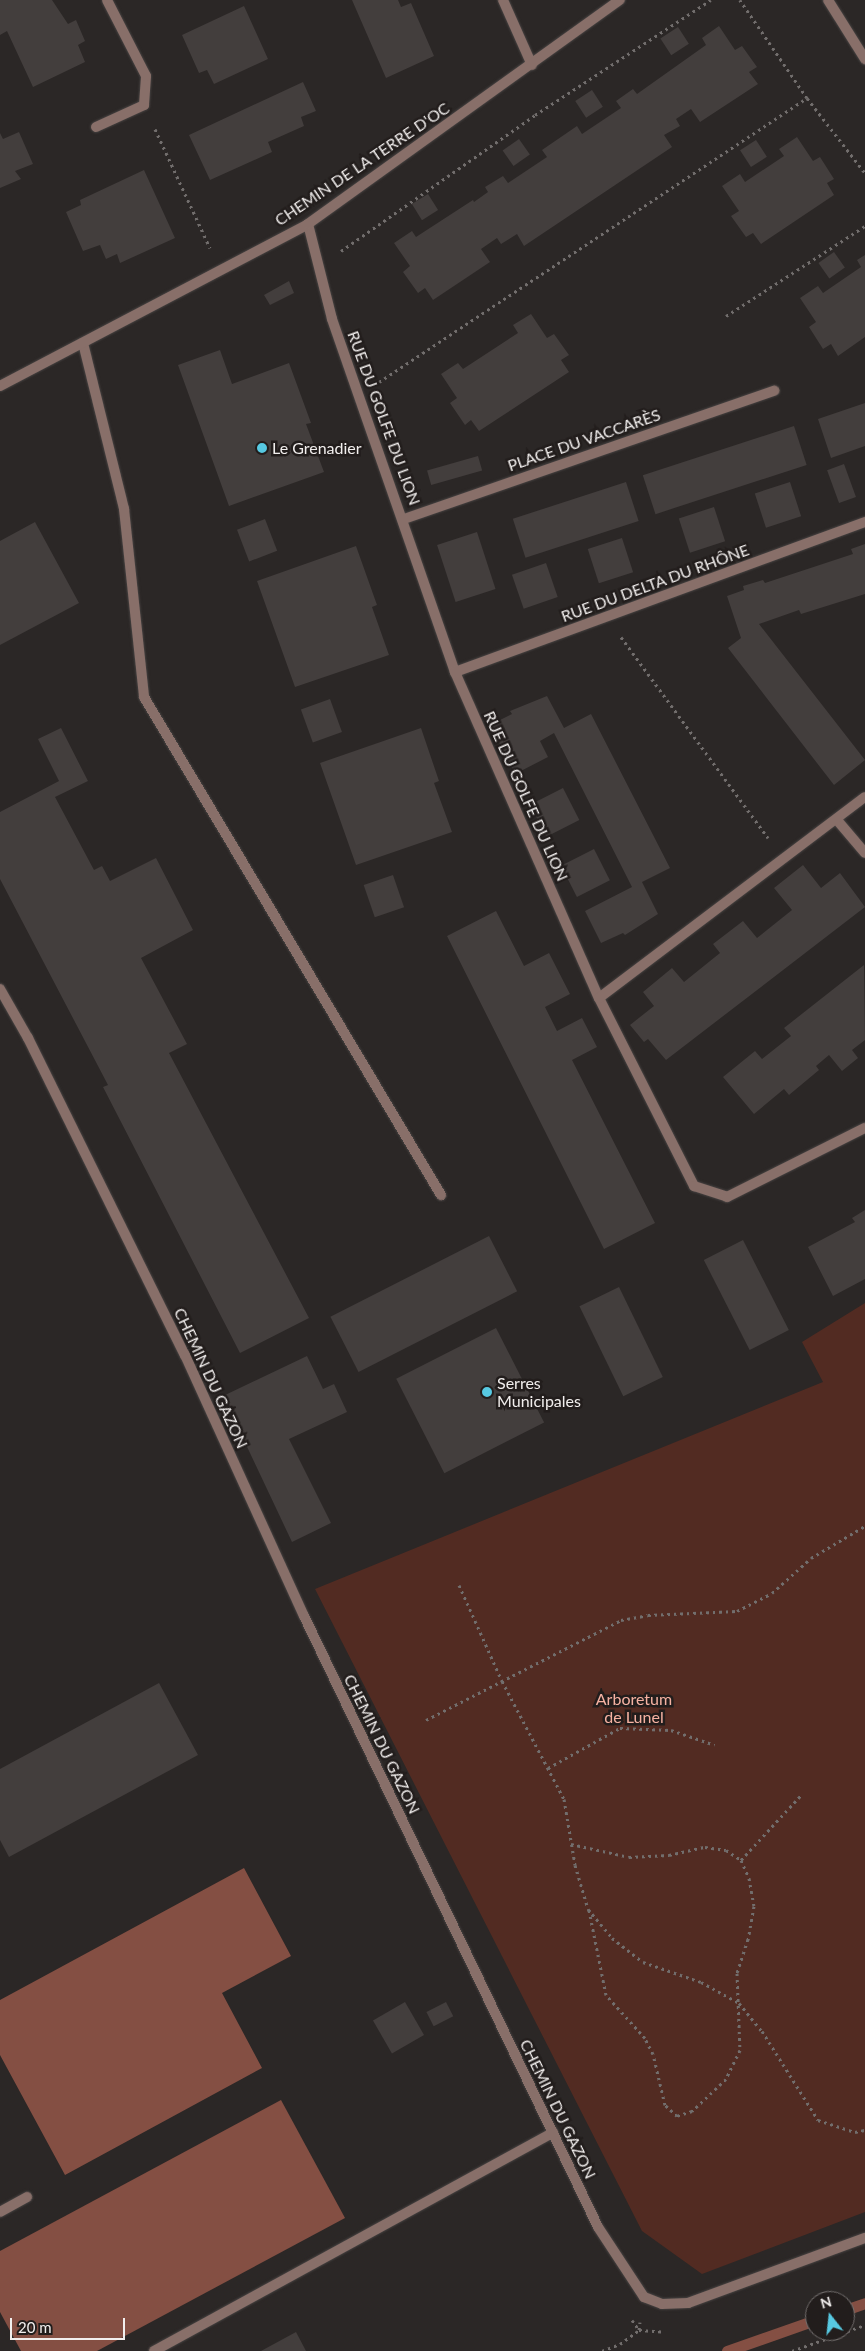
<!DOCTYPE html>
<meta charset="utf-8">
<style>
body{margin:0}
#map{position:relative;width:865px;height:2351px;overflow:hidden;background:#2b2726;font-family:Lato,sans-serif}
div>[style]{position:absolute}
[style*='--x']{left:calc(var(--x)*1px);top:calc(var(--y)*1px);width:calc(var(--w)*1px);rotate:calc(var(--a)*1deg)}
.green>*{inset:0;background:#522b22}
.water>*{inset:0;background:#844f43}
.stream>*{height:11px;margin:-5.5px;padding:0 5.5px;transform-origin:5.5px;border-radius:5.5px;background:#844f43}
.building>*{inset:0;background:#433e3d;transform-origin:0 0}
.path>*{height:3px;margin-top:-1.5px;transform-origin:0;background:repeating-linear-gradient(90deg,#726e6d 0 2.5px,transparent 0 6.5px)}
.roads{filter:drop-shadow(0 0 1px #474342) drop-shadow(0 0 1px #474342)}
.service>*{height:10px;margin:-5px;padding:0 5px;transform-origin:5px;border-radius:5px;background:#886f69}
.minor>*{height:10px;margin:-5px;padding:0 5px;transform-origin:5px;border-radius:5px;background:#886f69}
.tertiary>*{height:10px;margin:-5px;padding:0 5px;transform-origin:5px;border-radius:5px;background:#886f69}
.dots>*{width:14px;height:14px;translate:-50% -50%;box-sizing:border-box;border:2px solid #221d1c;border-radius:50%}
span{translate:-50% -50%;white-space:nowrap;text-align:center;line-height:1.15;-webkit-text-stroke:5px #221d1c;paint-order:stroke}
.street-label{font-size:16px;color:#f1eeed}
.poi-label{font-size:16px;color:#f1eeed}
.left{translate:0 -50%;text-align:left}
.park-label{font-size:16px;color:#f6b2a2}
.north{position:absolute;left:805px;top:2291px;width:50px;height:50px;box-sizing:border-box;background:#221d1c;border:1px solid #757170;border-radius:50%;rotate:344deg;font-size:14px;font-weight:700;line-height:20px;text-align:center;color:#f1eeed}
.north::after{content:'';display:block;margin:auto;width:18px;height:22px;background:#57c9e2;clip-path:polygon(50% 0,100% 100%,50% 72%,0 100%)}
.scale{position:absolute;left:10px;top:2318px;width:115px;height:22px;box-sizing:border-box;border:2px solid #f1eeed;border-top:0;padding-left:6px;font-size:15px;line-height:18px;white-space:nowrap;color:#f1eeed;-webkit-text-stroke:4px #221d1c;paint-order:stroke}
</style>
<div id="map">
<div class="green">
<div style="clip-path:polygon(865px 1303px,865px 2212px,702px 2274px,642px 2231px,315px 1589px,823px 1382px,802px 1342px)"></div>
</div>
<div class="water">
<div style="clip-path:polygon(244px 1868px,291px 1956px,222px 1993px,262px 2068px,65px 2175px,0 2055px,0 2000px)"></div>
<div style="clip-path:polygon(281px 2100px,345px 2218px,97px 2351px,21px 2351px,0 2312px,0 2251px)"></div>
</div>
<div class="stream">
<div style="--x:845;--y:2310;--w:21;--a:-19"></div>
<div style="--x:727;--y:2351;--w:93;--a:-19.4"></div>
</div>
<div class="building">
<div style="clip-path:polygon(0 0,52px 0,68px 24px,76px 20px,85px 41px,78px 45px,85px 62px,33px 87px,7px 31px,0 35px)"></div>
<div style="clip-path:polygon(352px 0,398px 0,401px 7px,411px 3px,434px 56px,386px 78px)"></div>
<div style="clip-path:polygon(244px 6px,268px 59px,214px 84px,207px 70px,199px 73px,182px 35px)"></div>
<div style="clip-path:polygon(719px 26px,735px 50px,742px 46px,757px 67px,749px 72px,758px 84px,700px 122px,691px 109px,676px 119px,680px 126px,664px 135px,672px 147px,524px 246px,517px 234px,501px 244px,497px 238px,481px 249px,490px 262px,433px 300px,425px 288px,418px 293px,403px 272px,410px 266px,394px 243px,412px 231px,416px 237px,473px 200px,474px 202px,488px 192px,485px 187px,503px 176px,508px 183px,547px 157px,542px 150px,577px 126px,582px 134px,621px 108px,616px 101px,633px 89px,637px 94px,706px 45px,702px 38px)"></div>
<div style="left:678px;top:27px;width:20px;height:21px;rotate:57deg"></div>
<div style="clip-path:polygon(303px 82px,316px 111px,301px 117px,304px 126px,268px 142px,272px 152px,210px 180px,189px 135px)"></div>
<div style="left:592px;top:90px;width:20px;height:20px;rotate:57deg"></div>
<div style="clip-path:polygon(19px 132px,33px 164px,15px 171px,21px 179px,0 188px,0 133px,3px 139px)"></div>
<div style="clip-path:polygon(797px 137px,813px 161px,820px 157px,834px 179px,827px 183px,834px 195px,761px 244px,753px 233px,746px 237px,731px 216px,739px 211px,722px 186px,740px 174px,745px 182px,784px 156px,779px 149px)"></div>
<div style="left:519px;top:139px;width:19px;height:20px;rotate:55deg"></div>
<div style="left:756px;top:140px;width:20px;height:19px;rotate:57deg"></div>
<div style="clip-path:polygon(144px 170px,175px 238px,120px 263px,117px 254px,106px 259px,100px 245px,83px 251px,66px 212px,81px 205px,80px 200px)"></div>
<div style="left:428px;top:194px;width:19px;height:19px;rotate:58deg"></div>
<div style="left:834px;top:252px;width:19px;height:19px;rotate:55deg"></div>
<div style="clip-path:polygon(865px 255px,865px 337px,838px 356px,831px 344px,823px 349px,809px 327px,816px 322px,800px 298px,818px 286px,823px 293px,861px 267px,857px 260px)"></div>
<div style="clip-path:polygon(289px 281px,294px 293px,270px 305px,264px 295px)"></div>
<div style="clip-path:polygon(531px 314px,547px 338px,554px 334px,569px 355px,561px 360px,569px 372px,479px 431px,471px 420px,465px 425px,450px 403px,457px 398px,441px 374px,458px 363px,463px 369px,518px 333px,513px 325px)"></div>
<div style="clip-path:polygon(220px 350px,232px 384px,289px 363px,311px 423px,306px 424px,324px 472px,229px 506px,178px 365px)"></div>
<div style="clip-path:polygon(865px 403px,865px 446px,831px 458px,818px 419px)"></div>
<div style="left:794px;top:426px;width:41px;height:159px;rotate:72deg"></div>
<div style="left:478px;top:456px;width:15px;height:53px;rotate:74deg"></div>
<div style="left:844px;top:464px;width:35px;height:18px;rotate:70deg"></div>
<div style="left:626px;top:482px;width:41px;height:119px;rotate:72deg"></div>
<div style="left:790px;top:482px;width:36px;height:37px;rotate:72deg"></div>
<div style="left:714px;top:507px;width:36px;height:37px;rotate:72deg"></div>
<div style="left:265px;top:519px;width:34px;height:30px;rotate:69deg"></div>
<div style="clip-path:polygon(35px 522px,79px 603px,0 645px,0 541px)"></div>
<div style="left:477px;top:532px;width:60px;height:42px;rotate:72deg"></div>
<div style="left:622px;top:538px;width:36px;height:36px;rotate:72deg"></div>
<div style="clip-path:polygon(865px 544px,865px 594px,801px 614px,799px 610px,759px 624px,865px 760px,834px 785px,728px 648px,741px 638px,727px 596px,744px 590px,743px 586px,763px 580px,765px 583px,853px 554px,851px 549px)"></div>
<div style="clip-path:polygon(356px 546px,377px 605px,372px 607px,389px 655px,295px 687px,257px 581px)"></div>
<div style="left:546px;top:563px;width:36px;height:36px;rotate:71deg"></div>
<div style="clip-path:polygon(547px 696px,564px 728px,591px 714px,670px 868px,642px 882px,658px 914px,625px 935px,623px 933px,601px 943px,585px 911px,632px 887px,554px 733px,540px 741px,548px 757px,515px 774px,490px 725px,512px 714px,510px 711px)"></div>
<div style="left:330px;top:699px;width:35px;height:31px;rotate:70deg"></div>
<div style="clip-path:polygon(61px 728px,88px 781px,55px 797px,94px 870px,102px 866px,110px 881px,156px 858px,193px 930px,141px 958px,187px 1044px,169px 1053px,309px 1318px,240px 1353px,103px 1087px,108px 1085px,0 879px,0 812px,59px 781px,38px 739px)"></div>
<div style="clip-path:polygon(421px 728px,439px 781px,434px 783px,452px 832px,356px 865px,320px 763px)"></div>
<div style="left:563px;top:788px;width:36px;height:37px;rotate:63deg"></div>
<div style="left:594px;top:849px;width:35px;height:37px;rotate:63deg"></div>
<div style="clip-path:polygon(803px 865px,821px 888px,840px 873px,865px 907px,666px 1060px,648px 1039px,644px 1042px,630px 1025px,654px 1006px,643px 992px,672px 968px,684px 982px,720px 953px,713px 944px,743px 921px,757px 938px,792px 910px,774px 888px)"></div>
<div style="left:393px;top:875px;width:34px;height:31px;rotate:71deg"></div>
<div style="clip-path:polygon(496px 911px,524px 966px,549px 953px,570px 994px,545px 1007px,557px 1031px,582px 1018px,597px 1047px,572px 1060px,655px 1223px,604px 1249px,447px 936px)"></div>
<div style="clip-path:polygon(864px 965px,865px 1040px,852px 1050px,858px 1058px,842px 1071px,829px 1055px,816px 1066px,819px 1070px,789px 1095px,784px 1089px,754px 1114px,723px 1077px,755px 1051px,762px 1059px,791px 1036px,784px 1028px)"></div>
<div style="clip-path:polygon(865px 1210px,865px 1279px,833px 1296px,808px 1247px,855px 1222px,852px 1218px)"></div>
<div style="left:489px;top:1236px;width:62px;height:178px;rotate:63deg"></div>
<div style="left:743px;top:1240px;width:101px;height:44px;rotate:63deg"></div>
<div style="left:619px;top:1287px;width:100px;height:44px;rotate:64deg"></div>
<div style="left:496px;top:1328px;width:106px;height:112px;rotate:63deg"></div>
<div style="clip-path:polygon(307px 1356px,323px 1389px,334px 1384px,347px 1412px,289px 1439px,331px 1523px,292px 1542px,223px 1396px)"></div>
<div style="clip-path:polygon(159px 1683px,198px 1755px,9px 1857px,0 1840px,0 1769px)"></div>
<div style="left:405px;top:2002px;width:38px;height:37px;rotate:60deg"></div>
<div style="left:446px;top:2002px;width:16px;height:22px;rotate:63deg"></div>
<div style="clip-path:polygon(296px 2332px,306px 2351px,261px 2351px)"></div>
</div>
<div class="path">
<div style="--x:807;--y:98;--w:95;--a:52.3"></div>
<div style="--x:155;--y:129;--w:131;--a:65.2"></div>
<div style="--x:341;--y:251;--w:237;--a:-35"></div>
<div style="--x:535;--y:115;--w:210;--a:-33.2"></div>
<div style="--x:726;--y:316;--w:166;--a:-32.9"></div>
<div style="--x:379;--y:382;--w:514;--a:-33.57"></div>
<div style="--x:807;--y:98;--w:119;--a:-124.4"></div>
<div style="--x:621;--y:637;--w:249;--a:53.8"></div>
<div style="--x:459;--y:1585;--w:105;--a:65.9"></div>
<div style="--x:502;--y:1681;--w:133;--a:62.3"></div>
<div style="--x:564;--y:1799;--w:67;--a:80.5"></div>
<div style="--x:575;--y:1865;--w:46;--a:73.5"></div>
<div style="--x:588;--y:1909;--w:38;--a:50"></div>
<div style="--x:612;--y:1938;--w:39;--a:38"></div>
<div style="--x:643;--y:1962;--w:61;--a:19"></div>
<div style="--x:701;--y:1982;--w:43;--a:28.9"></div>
<div style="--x:739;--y:2003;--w:36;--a:51"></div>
<div style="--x:762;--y:2031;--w:105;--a:57.8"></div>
<div style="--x:818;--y:2120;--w:39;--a:18"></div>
<div style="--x:855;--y:2132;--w:10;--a:-11"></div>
<div style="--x:426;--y:1720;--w:219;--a:-27.1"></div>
<div style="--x:621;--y:1620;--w:27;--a:-10"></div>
<div style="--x:648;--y:1615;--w:89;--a:-2.6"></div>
<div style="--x:737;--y:1611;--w:39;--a:-27"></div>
<div style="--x:772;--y:1593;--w:52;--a:-41.9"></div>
<div style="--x:811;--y:1558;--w:63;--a:-30.7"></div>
<div style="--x:548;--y:1768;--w:82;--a:-29.1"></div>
<div style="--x:620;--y:1728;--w:51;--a:2.2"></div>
<div style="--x:671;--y:1730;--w:46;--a:18.8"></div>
<div style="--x:571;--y:1844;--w:59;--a:12.6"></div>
<div style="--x:629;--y:1857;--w:40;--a:-2.9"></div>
<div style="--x:669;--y:1855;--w:37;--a:-13"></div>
<div style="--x:705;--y:1847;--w:21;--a:8"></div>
<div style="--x:726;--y:1850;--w:18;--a:34"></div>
<div style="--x:741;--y:1860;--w:20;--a:66"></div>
<div style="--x:749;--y:1878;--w:28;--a:80"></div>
<div style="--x:754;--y:1906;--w:34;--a:100"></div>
<div style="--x:748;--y:1939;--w:36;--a:108"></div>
<div style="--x:737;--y:1973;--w:77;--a:87.8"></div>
<div style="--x:740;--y:2050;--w:32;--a:116"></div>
<div style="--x:726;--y:2079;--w:47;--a:136.7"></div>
<div style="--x:692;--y:2111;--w:16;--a:162"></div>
<div style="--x:677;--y:2116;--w:16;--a:-137"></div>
<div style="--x:665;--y:2105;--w:52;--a:-103.2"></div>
<div style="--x:653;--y:2054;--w:18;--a:-117"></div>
<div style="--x:645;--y:2038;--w:58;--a:-132.2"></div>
<div style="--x:606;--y:1995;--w:87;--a:-101.3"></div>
<div style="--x:741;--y:1860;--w:91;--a:-47.2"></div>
<div style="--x:632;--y:2320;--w:12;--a:55"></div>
<div style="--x:639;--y:2330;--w:26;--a:4"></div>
<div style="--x:602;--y:2351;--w:19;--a:-21"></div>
<div style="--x:620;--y:2344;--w:24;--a:-36"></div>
<div style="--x:639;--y:2330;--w:8;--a:-83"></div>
<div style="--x:792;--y:2351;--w:77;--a:-19.6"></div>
</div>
<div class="roads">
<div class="service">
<div style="--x:83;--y:343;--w:171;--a:76.1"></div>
<div style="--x:124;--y:509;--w:189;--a:83.9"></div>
<div style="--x:144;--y:697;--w:580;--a:59.19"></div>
<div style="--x:404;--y:519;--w:392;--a:-19.1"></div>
<div style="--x:0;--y:2212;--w:31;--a:-29"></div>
<div style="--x:154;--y:2351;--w:455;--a:-28.7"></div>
</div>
<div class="minor">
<div style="--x:503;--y:0;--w:71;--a:66"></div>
<div style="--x:96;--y:127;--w:53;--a:-24.6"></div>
<div style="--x:144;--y:105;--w:29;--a:-86"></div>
<div style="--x:146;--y:76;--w:85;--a:-117.2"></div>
<div style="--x:308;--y:224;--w:98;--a:75.8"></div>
<div style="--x:332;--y:319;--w:374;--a:70.8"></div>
<div style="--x:455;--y:672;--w:356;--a:66.2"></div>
<div style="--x:599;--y:998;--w:211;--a:63.2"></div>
<div style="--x:694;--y:1186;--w:35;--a:18"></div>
<div style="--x:727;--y:1197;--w:154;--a:-26.6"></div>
<div style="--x:0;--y:386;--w:348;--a:-27.7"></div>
<div style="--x:308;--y:224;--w:384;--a:-35.7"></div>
<div style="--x:455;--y:672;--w:437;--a:-20.1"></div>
<div style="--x:837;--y:820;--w:43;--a:49.7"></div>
<div style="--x:0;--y:989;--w:56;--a:60.3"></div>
<div style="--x:28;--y:1038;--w:354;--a:63.7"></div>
<div style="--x:185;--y:1355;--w:287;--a:65.5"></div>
<div style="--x:304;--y:1616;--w:678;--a:64.3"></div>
<div style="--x:598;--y:2227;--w:84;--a:56.7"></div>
<div style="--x:644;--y:2297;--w:19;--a:21"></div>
<div style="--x:662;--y:2304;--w:26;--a:-2"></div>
<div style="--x:688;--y:2303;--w:189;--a:-20.2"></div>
<div style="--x:599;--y:998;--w:333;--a:-37.1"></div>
</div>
<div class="tertiary">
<div style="--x:828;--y:0;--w:70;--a:57.9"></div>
</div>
</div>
<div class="dots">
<div style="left:262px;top:448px;background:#57c9e2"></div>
<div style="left:487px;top:1392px;background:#57c9e2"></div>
</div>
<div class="street-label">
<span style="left:362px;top:164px;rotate:-34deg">CHEMIN DE LA TERRE D'OC</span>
<span style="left:384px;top:418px;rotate:70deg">RUE DU GOLFE DU LION</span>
<span style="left:584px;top:440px;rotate:-19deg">PLACE DU VACCARÈS</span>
<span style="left:655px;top:583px;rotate:-20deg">RUE DU DELTA DU RHÔNE</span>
<span style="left:526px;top:796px;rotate:66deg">RUE DU GOLFE DU LION</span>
<span style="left:211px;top:1378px;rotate:65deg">CHEMIN DU GAZON</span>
<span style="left:382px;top:1744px;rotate:64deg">CHEMIN DU GAZON</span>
<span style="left:558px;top:2109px;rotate:64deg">CHEMIN DU GAZON</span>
</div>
<div class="poi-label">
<span class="left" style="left:272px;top:448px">Le Grenadier</span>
<span class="left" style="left:497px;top:1392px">Serres<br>Municipales</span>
</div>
<div class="park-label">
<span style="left:634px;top:1708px">Arboretum<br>de Lunel</span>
</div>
<div class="north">N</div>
<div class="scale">20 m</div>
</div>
